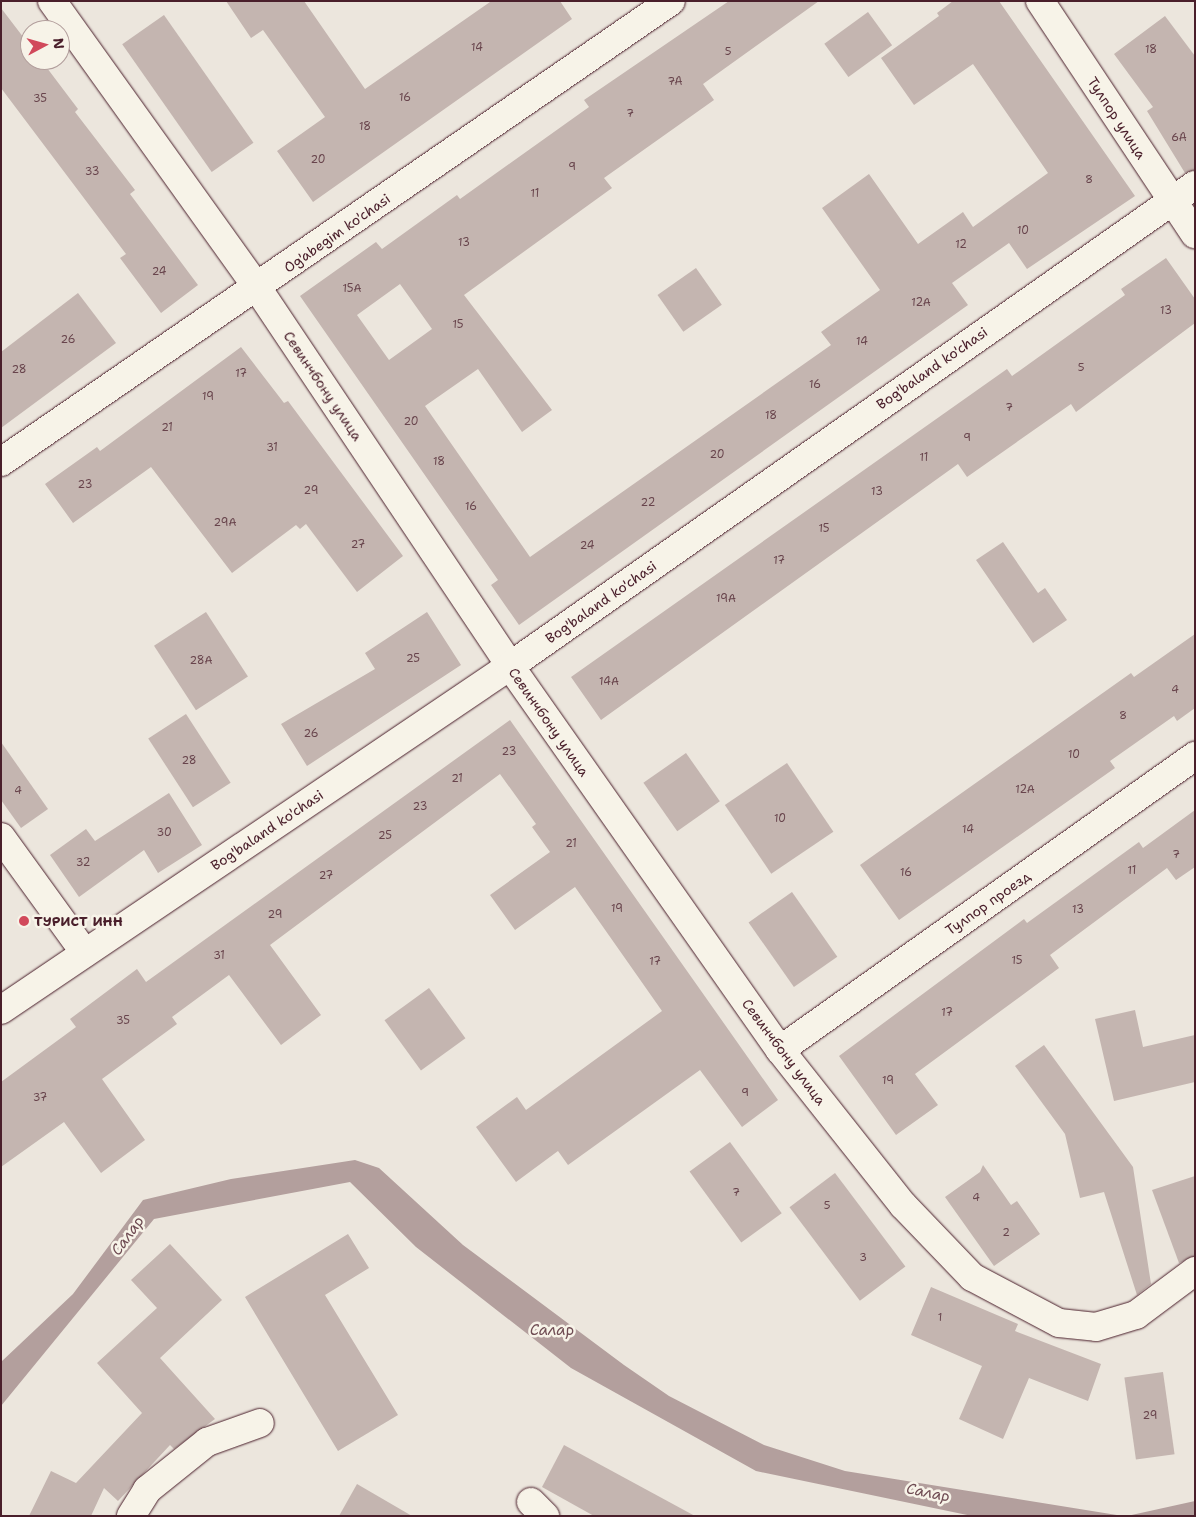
<!DOCTYPE html>
<meta charset="utf-8">
<style>
body{margin:0}
#map{position:relative;width:1196px;height:1517px;overflow:hidden;background:#ece6dd;font-family:"Shantell Sans",sans-serif}
div>[style]{position:absolute}
[style*='--x']{left:calc(var(--x)*1px);top:calc(var(--y)*1px);width:calc(var(--w)*1px);rotate:calc(var(--a)*1deg)}
.water>*{inset:0;background:#b39f9d}
.building>*{inset:0;background:#c4b5b0;transform-origin:0 0}
.roads{filter:drop-shadow(0 0 1px #4a1f2b) drop-shadow(0 0 1px #4a1f2b)}
.minor>*{height:28px;margin:-14px;padding:0 14px;transform-origin:14px;border-radius:14px;background:#f7f3e8}
.dots>*{width:14px;height:14px;translate:-50% -50%;box-sizing:border-box;border:2px solid #f7f3e8;border-radius:50%}
span{translate:-50% -50%;white-space:nowrap;text-align:center;line-height:1.15;-webkit-text-stroke:5px #f7f3e8;paint-order:stroke}
.number-label{font-size:11px;color:#68444c}
.number-label span{-webkit-text-stroke-width:0}
.street-label{font-size:14px;color:#4a1f2b}
.poi-label{font-size:14px;color:#4a1f2b;font-weight:700}
.left{translate:0 -50%;text-align:left}
.water-label{font-size:15px;color:#6f4c53;font-style:italic}
.frame{position:absolute;inset:0;border:2px solid #4a1f2b;pointer-events:none}
.north{position:absolute;left:20px;top:20px;width:50px;height:50px;box-sizing:border-box;background:#f7f3e8;border:1px solid #b29e9c;border-radius:50%;rotate:84deg;font-size:14px;font-weight:700;line-height:20px;text-align:center;color:#4a1f2b}
.north::after{content:'';display:block;margin:auto;width:18px;height:22px;background:#d1495b;clip-path:polygon(50% 0,100% 100%,50% 72%,0 100%)}
</style>
<div id="map">
<div class="water">
<div style="clip-path:polygon(355px 1160px,379px 1168px,463px 1245px,624px 1365px,669px 1396px,764px 1445px,845px 1471px,1123px 1516px,972px 1516px,756px 1471px,571px 1368px,416px 1247px,350px 1182px,154px 1219px,1px 1406px,1px 1362px,73px 1294px,143px 1200px,231px 1179px)"></div>
<div style="clip-path:polygon(1195px 1501px,1195px 1516px,1127px 1516px)"></div>
</div>
<div class="building">
<div style="clip-path:polygon(226px 1px,304px 1px,365px 89px,490px 2px,560px 1px,572px 19px,313px 202px,277px 151px,325px 117px,263px 30px,251px 38px)"></div>
<div style="clip-path:polygon(evenodd,729px 1px,819px 1px,703px 84px,714px 100px,604px 178px,612px 188px,464px 295px,552px 410px,522px 432px,478px 369px,425px 406px,530px 557px,831px 345px,821px 332px,880px 290px,822px 208px,869px 174px,918px 244px,963px 212px,973px 227px,1048px 173px,973px 64px,914px 105px,881px 58px,939px 16px,937px 13px,953px 1px,999px 1px,1135px 196px,1027px 269px,1009px 243px,952px 283px,968px 305px,519px 625px,491px 585px,498px 580px,300px 296px,376px 242px,382px 249px,457px 195px,460px 199px,589px 107px,584px 100px,729px 1px,400px 284px,432px 329px,389px 360px,357px 315px,400px 284px)"></div>
<div style="clip-path:polygon(1px 8px,30px 46px,30px 60px,41px 60px,78px 109px,75px 112px,135px 190px,130px 194px,198px 285px,161px 313px,120px 258px,126px 254px,1px 88px)"></div>
<div style="left:868px;top:12px;width:41px;height:54px;rotate:54deg"></div>
<div style="left:164px;top:15px;width:156px;height:51px;rotate:55deg"></div>
<div style="clip-path:polygon(1165px 16px,1195px 56px,1195px 170px,1185px 173px,1147px 111px,1153px 107px,1114px 54px)"></div>
<div style="clip-path:polygon(1166px 258px,1195px 299px,1195px 323px,1076px 412px,1071px 404px,967px 477px,958px 464px,601px 720px,571px 677px,1007px 369px,1012px 376px,1125px 295px,1121px 289px)"></div>
<div style="left:696px;top:268px;width:45px;height:47px;rotate:55deg"></div>
<div style="clip-path:polygon(78px 293px,116px 343px,1px 428px,1px 352px)"></div>
<div style="clip-path:polygon(241px 347px,284px 403px,288px 401px,403px 556px,357px 592px,306px 524px,300px 529px,296px 525px,232px 573px,151px 467px,73px 523px,45px 484px,97px 447px,100px 451px)"></div>
<div style="clip-path:polygon(1003px 542px,1038px 593px,1045px 588px,1067px 620px,1033px 643px,976px 560px)"></div>
<div style="left:206px;top:612px;width:77px;height:62px;rotate:57deg"></div>
<div style="clip-path:polygon(427px 612px,461px 665px,307px 766px,281px 724px,375px 669px,365px 653px)"></div>
<div style="clip-path:polygon(1195px 634px,1195px 708px,1177px 721px,1174px 716px,1110px 761px,1115px 768px,899px 920px,860px 865px,1131px 673px,1134px 677px)"></div>
<div style="left:186px;top:714px;width:82px;height:45px;rotate:57deg"></div>
<div style="clip-path:polygon(510px 720px,778px 1100px,742px 1127px,700px 1070px,568px 1165px,558px 1151px,516px 1182px,476px 1127px,517px 1097px,526px 1110px,662px 1011px,575px 887px,515px 930px,490px 895px,550px 852px,532px 827px,536px 824px,500px 774px,270px 945px,321px 1015px,281px 1045px,229px 975px,172px 1017px,177px 1024px,102px 1079px,145px 1140px,101px 1173px,64px 1122px,1px 1167px,1px 1082px,76px 1027px,70px 1019px,137px 969px,146px 982px)"></div>
<div style="clip-path:polygon(1px 742px,48px 809px,21px 828px,1px 800px)"></div>
<div style="left:686px;top:753px;width:59px;height:52px;rotate:55deg"></div>
<div style="left:787px;top:763px;width:83px;height:75px;rotate:56deg"></div>
<div style="clip-path:polygon(169px 793px,202px 845px,158px 873px,144px 850px,79px 897px,50px 855px,86px 829px,95px 841px)"></div>
<div style="clip-path:polygon(1195px 810px,1195px 867px,1176px 880px,1167px 868px,1050px 955px,1059px 968px,915px 1074px,938px 1105px,896px 1135px,839px 1056px,1024px 919px,1027px 923px,1139px 842px,1143px 848px)"></div>
<div style="left:792px;top:892px;width:79px;height:53px;rotate:55deg"></div>
<div style="left:429px;top:988px;width:62px;height:55px;rotate:54deg"></div>
<div style="clip-path:polygon(1135px 1010px,1143px 1047px,1195px 1035px,1195px 1082px,1114px 1101px,1095px 1019px)"></div>
<div style="clip-path:polygon(1044px 1045px,1133px 1167px,1151px 1284px,1137px 1295px,1104px 1192px,1080px 1198px,1065px 1134px,1015px 1066px)"></div>
<div style="left:730px;top:1142px;width:88px;height:50px;rotate:54deg"></div>
<div style="clip-path:polygon(983px 1165px,1011px 1205px,1017px 1201px,1040px 1234px,994px 1266px,945px 1197px,980px 1172px)"></div>
<div style="left:835px;top:1173px;width:117px;height:57px;rotate:53deg"></div>
<div style="clip-path:polygon(1195px 1176px,1195px 1256px,1179px 1263px,1152px 1190px)"></div>
<div style="clip-path:polygon(348px 1234px,369px 1268px,325px 1295px,398px 1415px,338px 1451px,245px 1297px)"></div>
<div style="clip-path:polygon(170px 1244px,222px 1300px,160px 1358px,215px 1419px,174px 1449px,170px 1445px,118px 1501px,104px 1488px,91px 1516px,29px 1516px,51px 1471px,76px 1483px,142px 1413px,97px 1363px,157px 1308px,131px 1280px)"></div>
<div style="clip-path:polygon(931px 1287px,1018px 1324px,1015px 1331px,1101px 1364px,1088px 1401px,1029px 1378px,1003px 1439px,959px 1419px,982px 1366px,911px 1335px)"></div>
<div style="left:1163px;top:1372px;width:83px;height:39px;rotate:82deg"></div>
<div style="clip-path:polygon(564px 1445px,695px 1516px,594px 1516px,542px 1487px)"></div>
<div style="clip-path:polygon(357px 1484px,412px 1516px,339px 1516px)"></div>
</div>
<div class="roads">
<div class="minor">
<div style="--x:52;--y:1;--w:354;--a:54.4"></div>
<div style="--x:258;--y:289;--w:453;--a:56.2"></div>
<div style="--x:510;--y:666;--w:469;--a:54.9"></div>
<div style="--x:780;--y:1050;--w:198;--a:51.6"></div>
<div style="--x:903;--y:1205;--w:100;--a:46.2"></div>
<div style="--x:972;--y:1277;--w:98;--a:27.9"></div>
<div style="--x:1059;--y:1323;--w:37;--a:6"></div>
<div style="--x:1096;--y:1327;--w:42;--a:-16.7"></div>
<div style="--x:1136;--y:1315;--w:74;--a:-36.7"></div>
<div style="--x:1040;--y:1;--w:280;--a:56.4"></div>
<div style="--x:1;--y:462;--w:813;--a:-34.53"></div>
<div style="--x:1;--y:837;--w:143;--a:54.1"></div>
<div style="--x:1;--y:1010;--w:614;--a:-34.05"></div>
<div style="--x:510;--y:666;--w:837;--a:-35.08"></div>
<div style="--x:780;--y:1050;--w:509;--a:-35.32"></div>
<div style="--x:531;--y:1502;--w:20;--a:45"></div>
<div style="--x:131;--y:1516;--w:31;--a:-58"></div>
<div style="--x:147;--y:1490;--w:77;--a:-38.7"></div>
<div style="--x:207;--y:1442;--w:56;--a:-19.7"></div>
</div>
</div>
<div class="dots">
<div style="left:24px;top:921px;background:#d1495b"></div>
</div>
<div class="number-label">
<span style="left:477px;top:48px">14</span>
<span style="left:1151px;top:50px">18</span>
<span style="left:728px;top:52px">5</span>
<span style="left:675px;top:82px">7A</span>
<span style="left:405px;top:98px">16</span>
<span style="left:40px;top:99px">35</span>
<span style="left:630px;top:114px">7</span>
<span style="left:365px;top:127px">18</span>
<span style="left:1179px;top:138px">6A</span>
<span style="left:318px;top:160px">20</span>
<span style="left:572px;top:167px">9</span>
<span style="left:92px;top:172px">33</span>
<span style="left:1089px;top:180px">8</span>
<span style="left:535px;top:194px">11</span>
<span style="left:1023px;top:231px">10</span>
<span style="left:464px;top:243px">13</span>
<span style="left:961px;top:245px">12</span>
<span style="left:159px;top:272px">24</span>
<span style="left:352px;top:289px">15A</span>
<span style="left:921px;top:303px">12A</span>
<span style="left:1166px;top:311px">13</span>
<span style="left:458px;top:325px">15</span>
<span style="left:68px;top:340px">26</span>
<span style="left:862px;top:342px">14</span>
<span style="left:1081px;top:368px">5</span>
<span style="left:19px;top:370px">28</span>
<span style="left:241px;top:374px">17</span>
<span style="left:815px;top:385px">16</span>
<span style="left:208px;top:397px">19</span>
<span style="left:1009px;top:408px">7</span>
<span style="left:771px;top:416px">18</span>
<span style="left:411px;top:422px">20</span>
<span style="left:167px;top:428px">21</span>
<span style="left:967px;top:438px">9</span>
<span style="left:272px;top:448px">31</span>
<span style="left:717px;top:455px">20</span>
<span style="left:924px;top:458px">11</span>
<span style="left:439px;top:462px">18</span>
<span style="left:85px;top:485px">23</span>
<span style="left:311px;top:491px">29</span>
<span style="left:877px;top:492px">13</span>
<span style="left:648px;top:503px">22</span>
<span style="left:471px;top:507px">16</span>
<span style="left:225px;top:523px">29A</span>
<span style="left:824px;top:529px">15</span>
<span style="left:358px;top:545px">27</span>
<span style="left:587px;top:546px">24</span>
<span style="left:779px;top:561px">17</span>
<span style="left:726px;top:599px">19A</span>
<span style="left:413px;top:659px">25</span>
<span style="left:201px;top:661px">28A</span>
<span style="left:609px;top:682px">14A</span>
<span style="left:1175px;top:690px">4</span>
<span style="left:1123px;top:716px">8</span>
<span style="left:311px;top:734px">26</span>
<span style="left:509px;top:752px">23</span>
<span style="left:1074px;top:755px">10</span>
<span style="left:189px;top:761px">28</span>
<span style="left:457px;top:779px">21</span>
<span style="left:1025px;top:790px">12A</span>
<span style="left:18px;top:791px">4</span>
<span style="left:420px;top:807px">23</span>
<span style="left:780px;top:819px">10</span>
<span style="left:968px;top:830px">14</span>
<span style="left:164px;top:833px">30</span>
<span style="left:385px;top:836px">25</span>
<span style="left:571px;top:844px">21</span>
<span style="left:1176px;top:855px">7</span>
<span style="left:83px;top:863px">32</span>
<span style="left:1132px;top:871px">11</span>
<span style="left:906px;top:873px">16</span>
<span style="left:326px;top:876px">27</span>
<span style="left:617px;top:909px">19</span>
<span style="left:1078px;top:910px">13</span>
<span style="left:275px;top:915px">29</span>
<span style="left:219px;top:956px">31</span>
<span style="left:1017px;top:961px">15</span>
<span style="left:655px;top:962px">17</span>
<span style="left:947px;top:1013px">17</span>
<span style="left:123px;top:1021px">35</span>
<span style="left:888px;top:1081px">19</span>
<span style="left:745px;top:1093px">9</span>
<span style="left:40px;top:1098px">37</span>
<span style="left:736px;top:1193px">7</span>
<span style="left:976px;top:1198px">4</span>
<span style="left:827px;top:1206px">5</span>
<span style="left:1006px;top:1233px">2</span>
<span style="left:863px;top:1258px">3</span>
<span style="left:940px;top:1318px">1</span>
<span style="left:1150px;top:1416px">29</span>
</div>
<div class="street-label">
<span style="left:1117px;top:118px;rotate:57deg">Тулпор улица</span>
<span style="left:337px;top:233px;rotate:-35deg">Og'abegim ko'chasi</span>
<span style="left:932px;top:368px;rotate:-35deg">Bog'baland ko'chasi</span>
<span style="left:323px;top:386px;rotate:56deg">Севинчбону улица</span>
<span style="left:601px;top:602px;rotate:-35deg">Bog'baland ko'chasi</span>
<span style="left:549px;top:722px;rotate:55deg">Севинчбону улица</span>
<span style="left:267px;top:830px;rotate:-34deg">Bog'baland ko'chasi</span>
<span style="left:988px;top:903px;rotate:-35deg">Тулпор проезд</span>
<span style="left:784px;top:1052px;rotate:53deg">Севинчбону улица</span>
</div>
<div class="poi-label">
<span class="left" style="left:34px;top:921px">ТУРИСТ ИНН</span>
</div>
<div class="water-label">
<span style="left:128px;top:1236px;rotate:-54deg">Салар</span>
<span style="left:552px;top:1331px">Салар</span>
<span style="left:928px;top:1493px;rotate:11deg">Салар</span>
</div>
<div class="frame"></div>
<div class="north">N</div>
</div>
